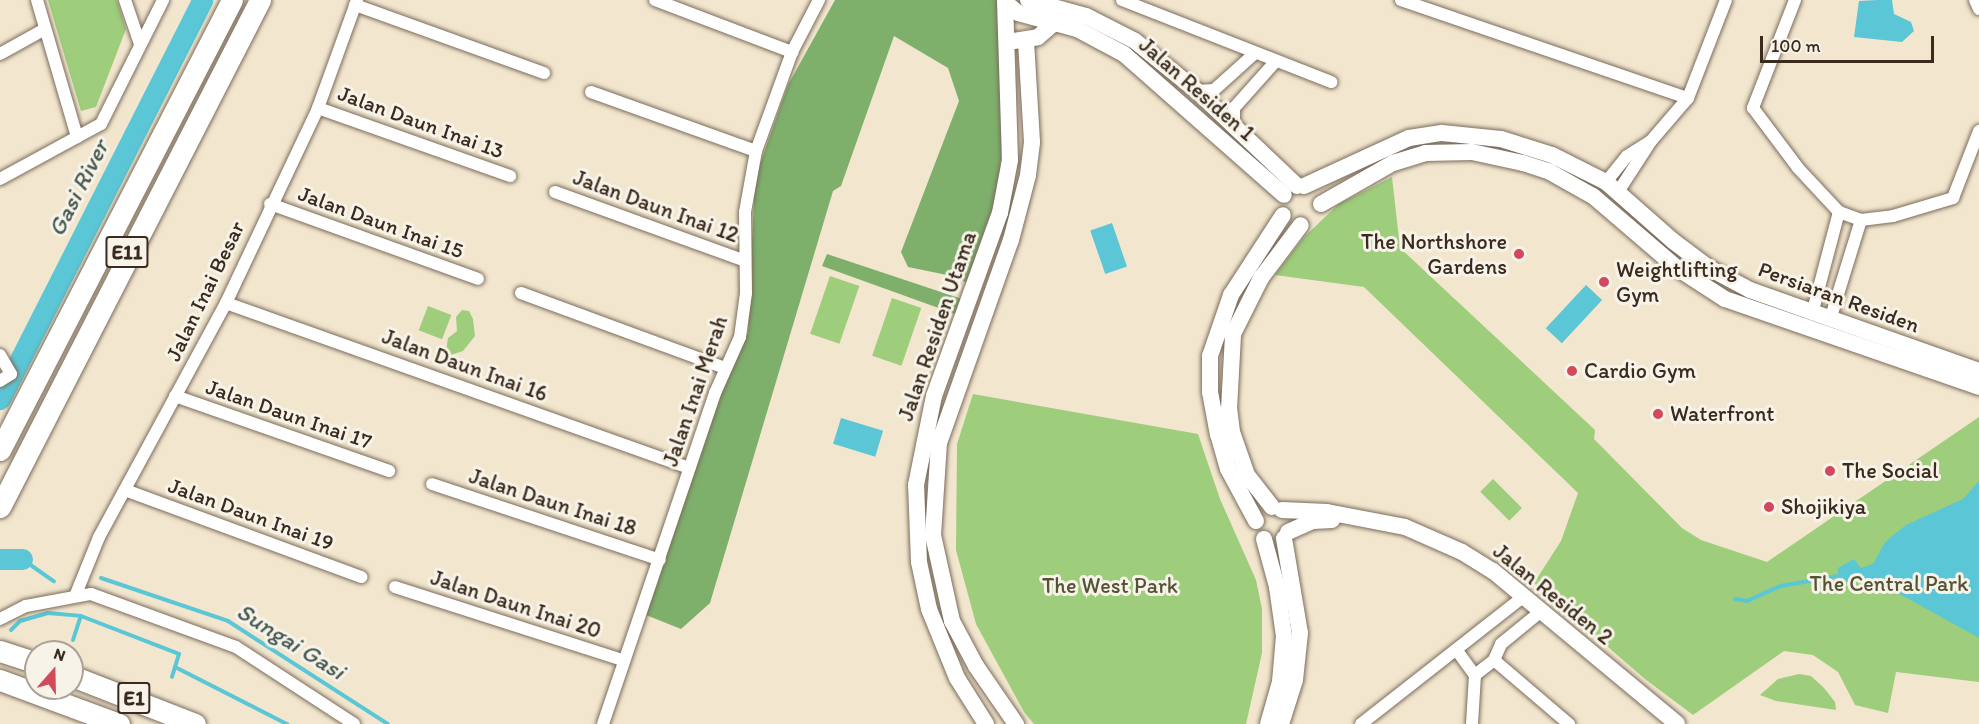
<!DOCTYPE html>
<style>
body{margin:0}
#map{position:relative;width:1979px;height:724px;overflow:hidden;background:#f2e6ce;font-family:Itim,sans-serif}
div>[style]{position:absolute}
[style*='--x']{left:calc(var(--x)*1px);top:calc(var(--y)*1px);width:calc(var(--w)*1px);rotate:calc(var(--a)*1deg)}
.green>*{inset:0;background:#9ecd7c;transform-origin:0 0}
.forest>*{inset:0;background:#7eb06c}
.water>*{inset:0;background:#5bc6d5;transform-origin:0 0}
.stream>*{height:4px;margin:-2px;padding:0 2px;transform-origin:2px;border-radius:2px;background:#5bc6d5}
.river>*{height:21px;margin:-10.5px;padding:0 10.5px;transform-origin:10.5px;border-radius:10.5px;background:#5bc6d5}
.roads{filter:drop-shadow(0 0 2px #7b6c5c) drop-shadow(0 0 2px #7b6c5c)}
.street>*{height:12px;margin:-6px;padding:0 6px;transform-origin:6px;border-radius:6px;background:#fff}
.secondary>*{height:16px;margin:-8px;padding:0 8px;transform-origin:8px;border-radius:8px;background:#fff}
.highway>*{height:21px;margin:-10.5px;padding:0 10.5px;transform-origin:10.5px;border-radius:10.5px;background:#fff}
.dots>*{width:16px;height:16px;translate:-50% -50%;box-sizing:border-box;border:3px solid #f7f3e8;border-radius:50%}
span{translate:-50% -50%;white-space:nowrap;text-align:center;line-height:1.15;-webkit-text-stroke:6px #f7f3e8;paint-order:stroke}
.shield-label span{padding:2px 4px;background:#f7f3e8;border:2px solid;border-radius:4px;-webkit-text-stroke-width:0}
.shield-label{font-size:21px;color:#3b2a1e;font-weight:700}
.street-label{font-size:22px;color:#3b2a1e}
.poi-label{font-size:22px;color:#3b2a1e}
.right{translate:-100% -50%;text-align:right}
.left{translate:0 -50%;text-align:left}
.park-label{font-size:22px;color:#545336}
.water-label{font-size:24px;color:#455955;font-style:italic}
.north{position:absolute;left:24px;top:640px;width:60px;height:60px;box-sizing:border-box;background:#f7f3e8;border:2px solid #aca397;border-radius:50%;rotate:20deg;font-size:16px;font-weight:700;line-height:24px;text-align:center;color:#3b2a1e}
.north::after{content:'';display:block;margin:auto;width:21px;height:27px;background:#d1495b;clip-path:polygon(50% 0,100% 100%,50% 72%,0 100%)}
.scale{position:absolute;left:1760px;top:36px;width:174px;height:27px;box-sizing:border-box;border:3px solid #3b2a1e;border-top:0;padding-left:8px;font-size:18px;line-height:21px;white-space:nowrap;color:#3b2a1e;-webkit-text-stroke:4px #f7f3e8;paint-order:stroke}
</style>
<div id="map">
<div class="green">
<div style="clip-path:polygon(48px 0,117px 0,126px 29px,96px 107px,81px 111px)"></div>
<div style="clip-path:polygon(1392px 177px,1400px 248px,1595px 430px,1594px 439px,1682px 528px,1701px 540px,1767px 562px,1979px 417px,1979px 682px,1896px 672px,1888px 713px,1855px 705px,1838px 672px,1813px 655px,1784px 651px,1693px 715px,1645px 679px,1534px 583px,1561px 541px,1578px 493px,1364px 287px,1275px 275px,1304px 237px,1339px 204px)"></div>
<div style="left:830px;top:276px;width:31px;height:61px;rotate:19deg"></div>
<div style="left:892px;top:298px;width:31px;height:61px;rotate:19deg"></div>
<div style="left:428px;top:306px;width:25px;height:26px;rotate:21deg"></div>
<div style="clip-path:polygon(462px 310px,469px 311px,473px 319px,475px 336px,463px 351px,445px 357px,448px 338px,457px 331px,456px 317px)"></div>
<div style="clip-path:polygon(973px 394px,1198px 434px,1220px 499px,1256px 580px,1262px 609px,1262px 653px,1246px 724px,1034px 724px,1024px 712px,976px 624px,956px 550px,957px 444px)"></div>
<div style="left:1493px;top:479px;width:41px;height:18px;rotate:45deg"></div>
<div style="clip-path:polygon(1799px 674px,1811px 676px,1824px 688px,1835px 702px,1836px 710px,1776px 701px,1760px 695px,1778px 679px)"></div>
</div>
<div class="forest">
<div style="clip-path:polygon(835px 0,1000px 0,1003px 141px,996px 205px,958px 315px,822px 266px,827px 254px,962px 299px,968px 284px,957px 277px,908px 267px,901px 252px,959px 101px,948px 68px,894px 36px,841px 186px,833px 191px,710px 603px,681px 629px,646px 615px,724px 378px,748px 333px,755px 178px,788px 85px)"></div>
</div>
<div class="water">
<div style="clip-path:polygon(1878px 0,1892px 0,1894px 14px,1911px 22px,1914px 31px,1902px 42px,1854px 37px,1859px 1px)"></div>
<div style="left:1112px;top:223px;width:46px;height:23px;rotate:71deg"></div>
<div style="left:1586px;top:285px;width:22px;height:59px;rotate:43deg"></div>
<div style="left:841px;top:418px;width:44px;height:27px;rotate:17deg"></div>
<div style="clip-path:polygon(1979px 481px,1979px 638px,1896px 592px,1861px 578px,1853px 583px,1839px 581px,1838px 568px,1854px 559px,1861px 568px,1873px 564px,1885px 542px,1906px 525px,1963px 499px)"></div>
</div>
<div class="stream">
<div style="--x:22;--y:559;--w:39;--a:35"></div>
<div style="--x:101;--y:578;--w:134;--a:18.7"></div>
<div style="--x:228;--y:621;--w:190;--a:32.8"></div>
<div style="--x:1735;--y:599;--w:12;--a:9"></div>
<div style="--x:1747;--y:601;--w:37;--a:-24"></div>
<div style="--x:1781;--y:586;--w:57;--a:-10.1"></div>
<div style="--x:11;--y:630;--w:13;--a:-45"></div>
<div style="--x:20;--y:621;--w:29;--a:-16"></div>
<div style="--x:48;--y:613;--w:33;--a:5"></div>
<div style="--x:81;--y:616;--w:105;--a:21.2"></div>
<div style="--x:179;--y:654;--w:24;--a:107"></div>
<div style="--x:73;--y:640;--w:25;--a:-72"></div>
<div style="--x:175;--y:667;--w:126;--a:27"></div>
</div>
<div class="river">
<div style="--x:0;--y:399;--w:447;--a:-63.1"></div>
<div style="--x:0;--y:559;--w:22;--a:0"></div>
</div>
<div class="roads">
<div class="street">
<div style="--x:37;--y:0;--w:143;--a:73.7"></div>
<div style="--x:125;--y:0;--w:46;--a:71.2"></div>
<div style="--x:655;--y:0;--w:147;--a:20.8"></div>
<div style="--x:1122;--y:0;--w:225;--a:21.4"></div>
<div style="--x:1401;--y:0;--w:303;--a:18.9"></div>
<div style="--x:1795;--y:0;--w:116;--a:111.3"></div>
<div style="--x:1753;--y:108;--w:75;--a:53.1"></div>
<div style="--x:1798;--y:168;--w:60;--a:47"></div>
<div style="--x:1839;--y:212;--w:23;--a:20"></div>
<div style="--x:1861;--y:220;--w:32;--a:-7"></div>
<div style="--x:1893;--y:216;--w:63;--a:-16.7"></div>
<div style="--x:1953;--y:198;--w:72;--a:-68.8"></div>
<div style="--x:1975;--y:0;--w:10;--a:66"></div>
<div style="--x:355;--y:5;--w:201;--a:19.8"></div>
<div style="--x:0;--y:54;--w:51;--a:-29.1"></div>
<div style="--x:1197;--y:91;--w:17;--a:-3"></div>
<div style="--x:1214;--y:90;--w:54;--a:-42"></div>
<div style="--x:591;--y:92;--w:175;--a:19.7"></div>
<div style="--x:318;--y:108;--w:204;--a:19.5"></div>
<div style="--x:1234;--y:126;--w:18;--a:-90"></div>
<div style="--x:1234;--y:108;--w:62;--a:-48.3"></div>
<div style="--x:0;--y:179;--w:115;--a:-28.6"></div>
<div style="--x:101;--y:124;--w:139;--a:-63.4"></div>
<div style="--x:1606;--y:182;--w:33;--a:-51"></div>
<div style="--x:1627;--y:156;--w:28;--a:-32"></div>
<div style="--x:555;--y:192;--w:200;--a:19.9"></div>
<div style="--x:1618;--y:192;--w:61;--a:-57.1"></div>
<div style="--x:1651;--y:141;--w:57;--a:-49.3"></div>
<div style="--x:1688;--y:98;--w:105;--a:-68.8"></div>
<div style="--x:270;--y:204;--w:221;--a:19.8"></div>
<div style="--x:521;--y:293;--w:217;--a:20.2"></div>
<div style="--x:226;--y:303;--w:492;--a:19.6"></div>
<div style="--x:1812;--y:314;--w:106;--a:-75.2"></div>
<div style="--x:1830;--y:320;--w:105;--a:-72.8"></div>
<div style="--x:0;--y:355;--w:22;--a:60"></div>
<div style="--x:11;--y:374;--w:13;--a:148"></div>
<div style="--x:175;--y:396;--w:227;--a:19.3"></div>
<div style="--x:432;--y:484;--w:240;--a:18.4"></div>
<div style="--x:125;--y:490;--w:252;--a:20.2"></div>
<div style="--x:395;--y:587;--w:239;--a:17.8"></div>
<div style="--x:76;--y:594;--w:61;--a:-68"></div>
<div style="--x:99;--y:537;--w:266;--a:-61.5"></div>
<div style="--x:226;--y:303;--w:216;--a:-64.7"></div>
<div style="--x:318;--y:108;--w:115;--a:-70.1"></div>
<div style="--x:0;--y:619;--w:29;--a:-27"></div>
<div style="--x:26;--y:606;--w:66;--a:-10.5"></div>
<div style="--x:91;--y:594;--w:154;--a:20.1"></div>
<div style="--x:236;--y:647;--w:141;--a:33.1"></div>
<div style="--x:1458;--y:652;--w:29;--a:54"></div>
<div style="--x:1475;--y:675;--w:24;--a:-38"></div>
<div style="--x:1494;--y:660;--w:17;--a:-66"></div>
<div style="--x:1501;--y:644;--w:50;--a:-39.4"></div>
<div style="--x:1494;--y:660;--w:99;--a:40.5"></div>
<div style="--x:603;--y:724;--w:349;--a:-71.3"></div>
<div style="--x:715;--y:393;--w:61;--a:-65.9"></div>
<div style="--x:740;--y:337;--w:44;--a:-82.2"></div>
<div style="--x:746;--y:293;--w:81;--a:-90.7"></div>
<div style="--x:745;--y:212;--w:62;--a:-79.8"></div>
<div style="--x:756;--y:151;--w:105;--a:-70"></div>
<div style="--x:792;--y:52;--w:59;--a:-62.6"></div>
<div style="--x:1361;--y:724;--w:206;--a:-38.1"></div>
<div style="--x:1472;--y:724;--w:49;--a:-86.5"></div>
</div>
<div class="secondary">
<div style="--x:1028;--y:0;--w:60;--a:15.4"></div>
<div style="--x:1086;--y:16;--w:55;--a:27"></div>
<div style="--x:1135;--y:41;--w:80;--a:38.9"></div>
<div style="--x:1197;--y:91;--w:138;--a:43.5"></div>
<div style="--x:1007;--y:4;--w:14;--a:39"></div>
<div style="--x:1018;--y:13;--w:61;--a:15.2"></div>
<div style="--x:1077;--y:29;--w:53;--a:28"></div>
<div style="--x:1124;--y:54;--w:213;--a:41.4"></div>
<div style="--x:1014;--y:41;--w:24;--a:-9"></div>
<div style="--x:1038;--y:37;--w:23;--a:-41"></div>
<div style="--x:1304;--y:186;--w:115;--a:-24.6"></div>
<div style="--x:1409;--y:138;--w:33;--a:-9"></div>
<div style="--x:1442;--y:133;--w:59;--a:5.8"></div>
<div style="--x:1501;--y:139;--w:53;--a:17.4"></div>
<div style="--x:1552;--y:155;--w:60;--a:26.6"></div>
<div style="--x:1606;--y:182;--w:89;--a:41.4"></div>
<div style="--x:1673;--y:241;--w:45;--a:36.9"></div>
<div style="--x:1709;--y:268;--w:47;--a:28.2"></div>
<div style="--x:1750;--y:290;--w:243;--a:19.5"></div>
<div style="--x:1321;--y:204;--w:83;--a:-29.7"></div>
<div style="--x:1393;--y:163;--w:34;--a:-17"></div>
<div style="--x:1425;--y:153;--w:47;--a:-1.2"></div>
<div style="--x:1472;--y:152;--w:52;--a:12.2"></div>
<div style="--x:1523;--y:163;--w:28;--a:18"></div>
<div style="--x:1550;--y:172;--w:49;--a:29.2"></div>
<div style="--x:1593;--y:196;--w:111;--a:40.6"></div>
<div style="--x:1677;--y:268;--w:57;--a:32.9"></div>
<div style="--x:1725;--y:299;--w:269;--a:19.1"></div>
<div style="--x:1272;--y:507;--w:41;--a:-128"></div>
<div style="--x:1247;--y:475;--w:46;--a:-109.2"></div>
<div style="--x:1232;--y:432;--w:23;--a:-97"></div>
<div style="--x:1229;--y:409;--w:75;--a:-86.9"></div>
<div style="--x:1233;--y:334;--w:63;--a:-63.4"></div>
<div style="--x:1261;--y:278;--w:66;--a:-53"></div>
<div style="--x:1282;--y:510;--w:45;--a:2.5"></div>
<div style="--x:1327;--y:512;--w:79;--a:10.9"></div>
<div style="--x:1405;--y:527;--w:62;--a:23.7"></div>
<div style="--x:1462;--y:552;--w:36;--a:32"></div>
<div style="--x:1493;--y:571;--w:239;--a:39.7"></div>
<div style="--x:1256;--y:521;--w:59;--a:-118.3"></div>
<div style="--x:1228;--y:469;--w:35;--a:-106"></div>
<div style="--x:1218;--y:435;--w:44;--a:-100.5"></div>
<div style="--x:1210;--y:392;--w:36;--a:-90"></div>
<div style="--x:1210;--y:356;--w:65;--a:-71"></div>
<div style="--x:1231;--y:295;--w:95;--a:-57"></div>
<div style="--x:1288;--y:532;--w:27;--a:-24"></div>
<div style="--x:1313;--y:521;--w:19;--a:-3"></div>
<div style="--x:1264;--y:539;--w:50;--a:74.8"></div>
<div style="--x:1277;--y:587;--w:49;--a:81.9"></div>
<div style="--x:1284;--y:636;--w:46;--a:95"></div>
<div style="--x:1280;--y:682;--w:44;--a:105.9"></div>
<div style="--x:986;--y:724;--w:54;--a:-122.2"></div>
<div style="--x:957;--y:678;--w:74;--a:-112.1"></div>
<div style="--x:929;--y:609;--w:48;--a:-102"></div>
<div style="--x:919;--y:562;--w:77;--a:-92.2"></div>
<div style="--x:916;--y:485;--w:91;--a:-78.6"></div>
<div style="--x:934;--y:396;--w:195;--a:-70.2"></div>
<div style="--x:1000;--y:213;--w:54;--a:-79.3"></div>
<div style="--x:1010;--y:160;--w:160;--a:-91.8"></div>
<div style="--x:1016;--y:724;--w:70;--a:-124.6"></div>
<div style="--x:976;--y:666;--w:51;--a:-118.1"></div>
<div style="--x:952;--y:621;--w:88;--a:-102.5"></div>
<div style="--x:933;--y:535;--w:92;--a:-86.3"></div>
<div style="--x:939;--y:443;--w:215;--a:-70.5"></div>
<div style="--x:1011;--y:240;--w:67;--a:-75.3"></div>
<div style="--x:1028;--y:175;--w:33;--a:-83"></div>
<div style="--x:1032;--y:142;--w:102;--a:-93.4"></div>
<div style="--x:1281;--y:724;--w:46;--a:-72.3"></div>
<div style="--x:1295;--y:680;--w:47;--a:-83.9"></div>
<div style="--x:1300;--y:633;--w:96;--a:-99.6"></div>
</div>
<div class="highway">
<div style="--x:0;--y:450;--w:506;--a:-62.73"></div>
<div style="--x:0;--y:507;--w:570;--a:-62.85"></div>
<div style="--x:0;--y:651;--w:38;--a:18"></div>
<div style="--x:72;--y:676;--w:132;--a:21.3"></div>
<div style="--x:0;--y:680;--w:127;--a:20.3"></div>
</div>
</div>
<div class="dots">
<div style="left:1519px;top:254px;background:#d1495b"></div>
<div style="left:1604px;top:282px;background:#d1495b"></div>
<div style="left:1572px;top:371px;background:#d1495b"></div>
<div style="left:1658px;top:414px;background:#d1495b"></div>
<div style="left:1830px;top:471px;background:#d1495b"></div>
<div style="left:1769px;top:507px;background:#d1495b"></div>
</div>
<div class="shield-label">
<span style="left:127px;top:252px">E11</span>
<span style="left:134px;top:698px">E1</span>
</div>
<div class="street-label">
<span style="left:1197px;top:89px;rotate:41deg">Jalan Residen 1</span>
<span style="left:421px;top:122px;rotate:20deg">Jalan Daun Inai 13</span>
<span style="left:656px;top:206px;rotate:20deg">Jalan Daun Inai 12</span>
<span style="left:381px;top:222px;rotate:20deg">Jalan Daun Inai 15</span>
<span style="left:205px;top:291px;rotate:-64deg">Jalan Inai Besar</span>
<span style="left:1839px;top:297px;rotate:20deg">Persiaran Residen</span>
<span style="left:937px;top:326px;rotate:-71deg">Jalan Residen Utama</span>
<span style="left:465px;top:365px;rotate:20deg">Jalan Daun Inai 16</span>
<span style="left:695px;top:391px;rotate:-71deg">Jalan Inai Merah</span>
<span style="left:289px;top:414px;rotate:19deg">Jalan Daun Inai 17</span>
<span style="left:553px;top:502px;rotate:18deg">Jalan Daun Inai 18</span>
<span style="left:251px;top:514px;rotate:20deg">Jalan Daun Inai 19</span>
<span style="left:1553px;top:594px;rotate:39deg">Jalan Residen 2</span>
<span style="left:516px;top:604px;rotate:18deg">Jalan Daun Inai 20</span>
</div>
<div class="poi-label">
<span class="right" style="left:1507px;top:254px">The Northshore<br>Gardens</span>
<span class="left" style="left:1616px;top:282px">Weightlifting<br>Gym</span>
<span class="left" style="left:1584px;top:371px">Cardio Gym</span>
<span class="left" style="left:1670px;top:414px">Waterfront</span>
<span class="left" style="left:1842px;top:471px">The Social</span>
<span class="left" style="left:1781px;top:507px">Shojikiya</span>
</div>
<div class="park-label">
<span style="left:1889px;top:584px">The Central Park</span>
<span style="left:1110px;top:586px">The West Park</span>
</div>
<div class="water-label">
<span style="left:78px;top:188px;rotate:-63deg">Gasi River</span>
<span style="left:291px;top:641px;rotate:32deg">Sungai Gasi</span>
</div>
<div class="north">N</div>
<div class="scale">100 m</div>
</div>
